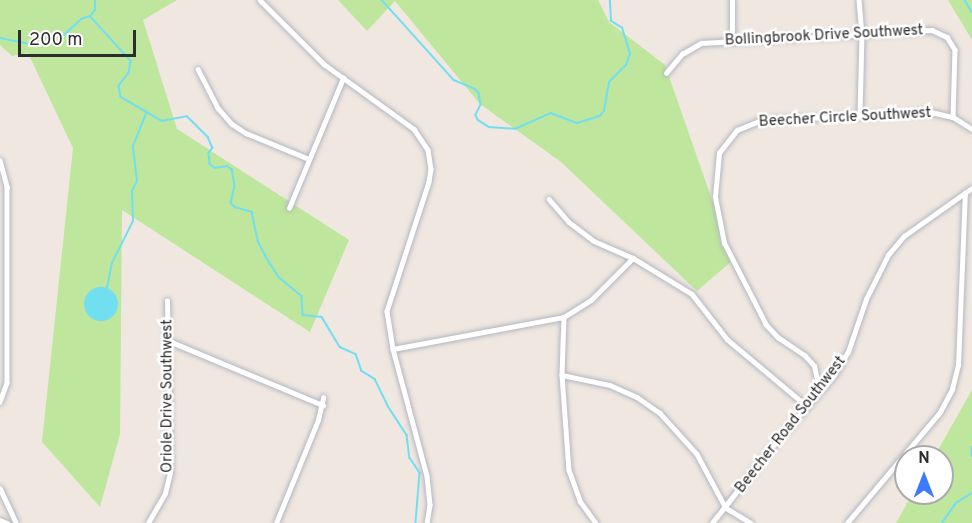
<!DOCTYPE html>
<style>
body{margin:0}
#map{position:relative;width:972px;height:523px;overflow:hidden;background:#efe7e0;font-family:Overpass,sans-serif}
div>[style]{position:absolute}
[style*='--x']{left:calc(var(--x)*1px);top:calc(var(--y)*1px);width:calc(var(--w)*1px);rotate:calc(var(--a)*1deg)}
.green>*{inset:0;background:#bee69c}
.water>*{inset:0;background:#72dff1}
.round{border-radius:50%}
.stream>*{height:1.5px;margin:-0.75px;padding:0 0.75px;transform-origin:0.75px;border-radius:0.75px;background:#72dff1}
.roads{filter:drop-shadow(0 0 2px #b3b7c1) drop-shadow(0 0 2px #b3b7c1)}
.minor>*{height:4.5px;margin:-2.25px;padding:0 2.25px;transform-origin:2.25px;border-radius:2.25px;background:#fff}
span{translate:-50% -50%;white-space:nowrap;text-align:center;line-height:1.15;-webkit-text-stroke:5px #fff;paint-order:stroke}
.street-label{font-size:15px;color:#2d2d2d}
.north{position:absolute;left:894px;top:445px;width:60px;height:60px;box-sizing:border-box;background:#fff;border:2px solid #ababab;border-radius:50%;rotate:0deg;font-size:16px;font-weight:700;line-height:24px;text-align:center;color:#2d2d2d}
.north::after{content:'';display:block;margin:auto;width:21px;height:27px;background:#3f79fd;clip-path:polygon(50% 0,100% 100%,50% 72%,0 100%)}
.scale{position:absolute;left:18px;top:30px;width:118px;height:27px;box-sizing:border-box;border:3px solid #2d2d2d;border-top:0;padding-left:8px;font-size:18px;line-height:21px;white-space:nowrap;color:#2d2d2d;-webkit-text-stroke:4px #fff;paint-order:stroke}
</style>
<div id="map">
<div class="green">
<div style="clip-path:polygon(0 0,177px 0,143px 20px,177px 129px,349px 240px,310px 332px,122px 210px,120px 434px,100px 507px,42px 442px,73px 148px,28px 53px,12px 56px,0 45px)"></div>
<div style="clip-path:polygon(338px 0,598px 0,609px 22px,665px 65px,733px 260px,697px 291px,561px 162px,480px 104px,395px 1px,367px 31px)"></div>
<div style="clip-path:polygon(948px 0,972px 0,972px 40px)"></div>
<div style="clip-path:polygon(972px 390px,972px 523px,896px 523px,913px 493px,942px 493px,942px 457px,934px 457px)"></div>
</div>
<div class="water">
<div class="round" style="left:84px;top:287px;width:34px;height:34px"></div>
</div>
<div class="stream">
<div style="--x:382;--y:0;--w:108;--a:48"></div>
<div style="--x:454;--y:80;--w:23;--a:23"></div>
<div style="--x:475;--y:89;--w:6;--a:45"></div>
<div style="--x:479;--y:93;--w:12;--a:81"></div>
<div style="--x:481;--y:105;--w:11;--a:117"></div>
<div style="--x:476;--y:115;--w:5;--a:68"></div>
<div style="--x:478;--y:120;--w:13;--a:32"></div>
<div style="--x:489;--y:127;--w:26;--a:4"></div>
<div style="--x:515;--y:129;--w:39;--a:-24"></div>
<div style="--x:551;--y:113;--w:28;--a:21"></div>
<div style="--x:577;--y:123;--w:24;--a:-17"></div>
<div style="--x:600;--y:116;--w:6;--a:-51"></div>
<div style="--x:604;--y:111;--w:29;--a:-80"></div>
<div style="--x:609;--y:82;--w:24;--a:-45"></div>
<div style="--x:626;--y:65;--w:12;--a:-70"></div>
<div style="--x:630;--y:54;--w:27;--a:-107"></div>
<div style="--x:622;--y:28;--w:13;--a:-148"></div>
<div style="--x:611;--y:21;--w:21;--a:-93"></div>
<div style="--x:965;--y:0;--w:14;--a:60"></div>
<div style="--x:91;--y:15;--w:6;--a:-51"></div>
<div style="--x:95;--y:10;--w:10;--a:-90"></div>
<div style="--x:90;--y:16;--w:61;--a:47.7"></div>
<div style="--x:131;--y:61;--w:12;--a:99"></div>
<div style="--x:129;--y:73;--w:16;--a:128"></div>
<div style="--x:119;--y:86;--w:11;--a:80"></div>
<div style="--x:121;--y:97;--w:48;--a:30.3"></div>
<div style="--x:162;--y:121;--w:25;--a:-11"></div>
<div style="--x:187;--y:116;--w:30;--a:45"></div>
<div style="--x:208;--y:137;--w:12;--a:66"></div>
<div style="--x:213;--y:148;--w:6;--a:129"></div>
<div style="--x:209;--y:153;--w:11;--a:85"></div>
<div style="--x:210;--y:164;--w:6;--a:39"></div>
<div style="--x:215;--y:168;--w:12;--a:-9"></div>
<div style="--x:227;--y:166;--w:6;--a:31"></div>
<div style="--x:232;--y:169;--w:17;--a:80"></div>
<div style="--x:235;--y:186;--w:17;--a:103"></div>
<div style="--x:231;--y:203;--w:6;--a:45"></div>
<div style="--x:235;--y:207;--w:18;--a:16"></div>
<div style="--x:252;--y:212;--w:30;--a:78"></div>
<div style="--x:258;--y:241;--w:18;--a:63"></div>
<div style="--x:266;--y:257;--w:24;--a:57"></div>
<div style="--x:279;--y:277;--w:30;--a:40"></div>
<div style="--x:302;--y:296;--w:19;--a:87"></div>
<div style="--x:303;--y:315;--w:19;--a:6"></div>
<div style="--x:322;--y:317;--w:35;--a:59"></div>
<div style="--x:340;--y:347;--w:17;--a:24"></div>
<div style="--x:356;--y:354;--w:18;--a:71"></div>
<div style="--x:362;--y:371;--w:15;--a:32"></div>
<div style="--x:375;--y:379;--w:30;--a:64"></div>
<div style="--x:388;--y:406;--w:35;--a:57"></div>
<div style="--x:407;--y:435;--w:23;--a:83"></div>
<div style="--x:410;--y:458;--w:18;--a:56"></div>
<div style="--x:420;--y:473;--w:50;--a:94.6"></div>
<div style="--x:0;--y:38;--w:32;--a:11"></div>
<div style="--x:31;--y:44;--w:18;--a:-29"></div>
<div style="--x:47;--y:35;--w:17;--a:0"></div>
<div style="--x:64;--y:35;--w:23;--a:-43"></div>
<div style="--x:81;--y:19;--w:9;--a:-18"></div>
<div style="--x:107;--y:288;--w:25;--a:-79"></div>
<div style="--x:112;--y:263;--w:47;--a:-63.4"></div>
<div style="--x:133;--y:221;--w:30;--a:-92"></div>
<div style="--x:132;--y:191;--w:11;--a:-63"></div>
<div style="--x:137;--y:181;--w:35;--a:-97"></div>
<div style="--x:133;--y:146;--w:35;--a:-68"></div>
<div style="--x:972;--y:447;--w:9;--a:90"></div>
<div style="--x:942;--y:523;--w:24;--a:-55"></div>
<div style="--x:956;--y:503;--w:19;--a:-32"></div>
</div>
<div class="roads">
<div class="minor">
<div style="--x:260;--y:0;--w:91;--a:45"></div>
<div style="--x:324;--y:64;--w:111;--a:35.8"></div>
<div style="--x:414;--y:129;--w:25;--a:56"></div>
<div style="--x:428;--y:150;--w:19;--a:81"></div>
<div style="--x:431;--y:169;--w:13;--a:99"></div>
<div style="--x:429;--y:182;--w:136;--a:108"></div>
<div style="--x:387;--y:311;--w:38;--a:81"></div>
<div style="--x:393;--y:349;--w:131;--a:75"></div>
<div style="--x:427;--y:476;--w:29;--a:84"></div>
<div style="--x:430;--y:505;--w:18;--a:99"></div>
<div style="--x:859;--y:0;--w:34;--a:85"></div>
<div style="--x:862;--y:34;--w:82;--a:91.4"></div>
<div style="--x:732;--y:40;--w:40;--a:-90"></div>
<div style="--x:198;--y:69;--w:44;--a:62.9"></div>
<div style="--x:218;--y:108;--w:21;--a:49"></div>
<div style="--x:232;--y:124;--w:17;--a:33"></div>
<div style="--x:246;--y:133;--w:68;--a:22.4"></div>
<div style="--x:666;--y:73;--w:25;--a:-50"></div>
<div style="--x:682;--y:54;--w:22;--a:-30"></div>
<div style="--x:701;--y:43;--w:231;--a:-3.2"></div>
<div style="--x:932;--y:30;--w:17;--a:25"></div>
<div style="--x:947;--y:37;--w:15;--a:58"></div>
<div style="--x:955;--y:50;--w:67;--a:91.7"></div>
<div style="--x:0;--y:160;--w:28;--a:75"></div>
<div style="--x:7;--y:187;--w:196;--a:90"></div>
<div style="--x:7;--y:383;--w:20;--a:110"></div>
<div style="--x:549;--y:199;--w:30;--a:49"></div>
<div style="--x:569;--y:222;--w:31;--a:37"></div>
<div style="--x:594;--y:241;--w:43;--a:23.6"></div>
<div style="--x:633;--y:258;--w:69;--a:31.4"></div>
<div style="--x:692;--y:294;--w:58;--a:52"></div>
<div style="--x:728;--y:340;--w:103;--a:39.9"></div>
<div style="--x:289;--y:208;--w:141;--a:-67.4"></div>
<div style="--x:564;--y:317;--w:58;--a:92"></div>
<div style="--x:562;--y:375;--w:95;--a:85.8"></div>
<div style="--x:569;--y:470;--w:33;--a:70"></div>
<div style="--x:580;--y:501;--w:27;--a:54"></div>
<div style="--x:169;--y:341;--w:167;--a:22.6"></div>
<div style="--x:393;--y:349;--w:174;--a:-10.6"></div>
<div style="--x:564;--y:317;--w:32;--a:-32"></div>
<div style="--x:591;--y:300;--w:59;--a:-45"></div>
<div style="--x:562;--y:375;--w:49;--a:11.8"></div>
<div style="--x:610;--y:385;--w:30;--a:24"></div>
<div style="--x:637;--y:397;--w:28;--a:35"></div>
<div style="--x:660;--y:413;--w:55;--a:47.9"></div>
<div style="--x:697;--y:454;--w:61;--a:61.8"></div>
<div style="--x:726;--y:508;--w:29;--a:31"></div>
<div style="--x:813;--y:399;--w:19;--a:-78"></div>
<div style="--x:817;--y:380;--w:14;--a:-102"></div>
<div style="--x:814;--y:366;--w:13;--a:-132"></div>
<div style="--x:805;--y:356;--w:32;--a:-146"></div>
<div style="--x:778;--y:338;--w:18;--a:-133"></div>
<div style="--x:766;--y:325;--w:92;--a:-117.1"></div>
<div style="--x:724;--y:243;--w:47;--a:-101.1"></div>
<div style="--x:715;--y:197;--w:44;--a:-84.8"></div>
<div style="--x:719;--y:153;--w:29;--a:-52"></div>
<div style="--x:737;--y:130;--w:27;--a:-22"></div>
<div style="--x:762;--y:120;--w:169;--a:-2.7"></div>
<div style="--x:931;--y:112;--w:23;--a:13"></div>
<div style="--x:953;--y:117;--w:22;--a:32"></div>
<div style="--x:0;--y:488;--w:38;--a:65"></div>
<div style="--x:0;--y:520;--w:8;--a:23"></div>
<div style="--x:148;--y:523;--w:34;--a:-60"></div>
<div style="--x:165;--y:493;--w:21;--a:-76"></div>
<div style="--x:170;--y:473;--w:172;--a:-91"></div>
<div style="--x:276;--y:523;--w:111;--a:-67.8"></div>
<div style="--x:318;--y:420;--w:23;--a:-77"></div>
<div style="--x:712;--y:523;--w:95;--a:-51.8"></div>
<div style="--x:771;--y:448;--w:96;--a:-49.2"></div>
<div style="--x:834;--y:375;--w:27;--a:-59"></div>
<div style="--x:848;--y:352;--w:56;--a:-71.2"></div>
<div style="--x:866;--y:299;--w:49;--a:-63.4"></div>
<div style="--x:888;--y:255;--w:25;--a:-50"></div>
<div style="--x:904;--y:236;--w:83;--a:-35.2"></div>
<div style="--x:847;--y:523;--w:145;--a:-50"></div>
<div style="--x:940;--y:412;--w:26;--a:-62"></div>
<div style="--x:952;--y:389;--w:25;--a:-76"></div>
<div style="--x:958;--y:365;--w:172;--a:-87.7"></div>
</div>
</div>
<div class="street-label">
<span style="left:824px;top:36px;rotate:-3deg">Bollingbrook Drive Southwest</span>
<span style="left:845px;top:118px;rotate:-3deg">Beecher Circle Southwest</span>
<span style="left:168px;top:396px;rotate:-90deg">Oriole Drive Southwest</span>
<span style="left:791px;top:425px;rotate:-52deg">Beecher Road Southwest</span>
</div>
<div class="north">N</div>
<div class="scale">200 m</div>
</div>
